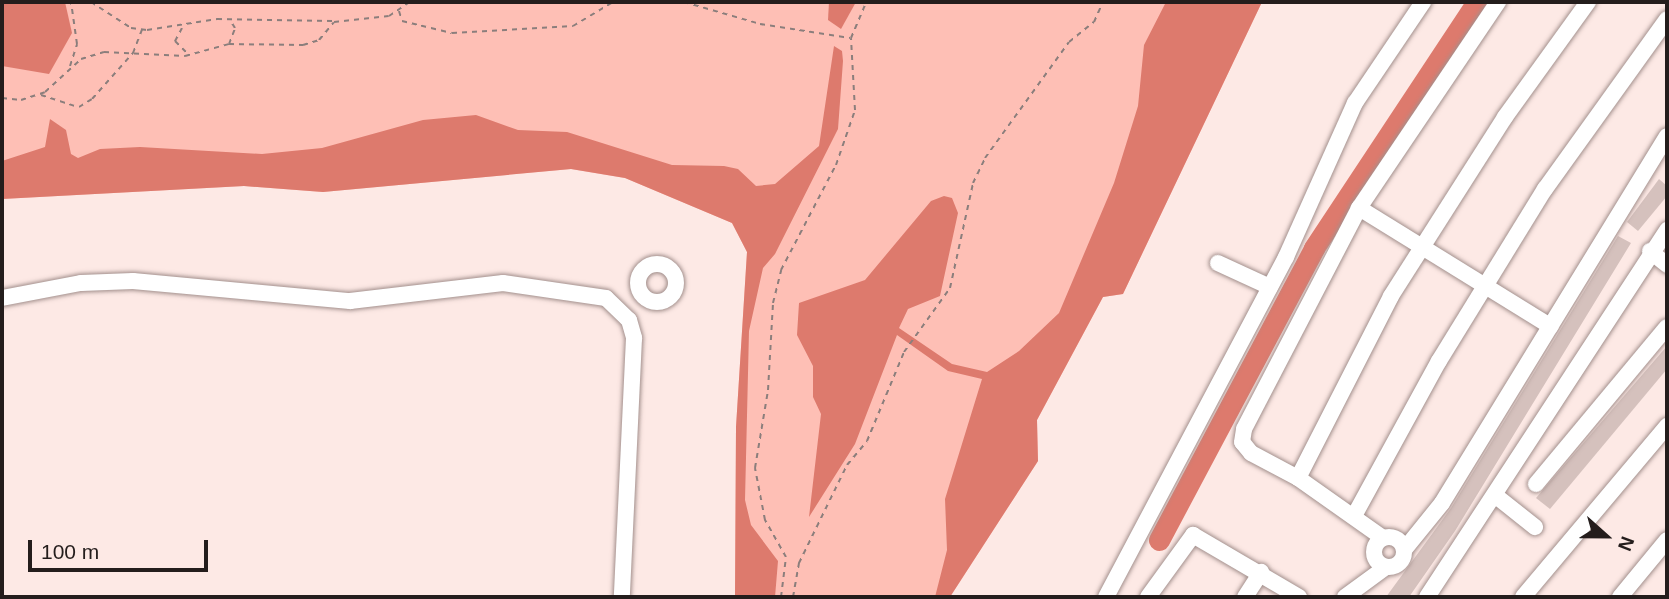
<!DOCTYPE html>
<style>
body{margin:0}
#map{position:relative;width:1669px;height:599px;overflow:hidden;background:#fde9e5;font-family:Arial,sans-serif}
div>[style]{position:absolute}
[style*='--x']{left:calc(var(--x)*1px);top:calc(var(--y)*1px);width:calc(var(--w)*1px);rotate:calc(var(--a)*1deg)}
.green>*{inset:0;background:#febfb5}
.water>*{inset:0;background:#dd7a6d}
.river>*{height:21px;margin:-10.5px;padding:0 10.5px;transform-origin:10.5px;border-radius:10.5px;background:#dd7a6d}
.building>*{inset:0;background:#d5c1bd}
.path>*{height:2px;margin-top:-1px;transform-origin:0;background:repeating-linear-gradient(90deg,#8b7e7c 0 5px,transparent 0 10px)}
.roads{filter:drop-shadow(0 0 2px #a3908d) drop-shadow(0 0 2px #a3908d)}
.minor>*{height:16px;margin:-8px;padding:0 8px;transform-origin:8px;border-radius:8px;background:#fff}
.minor>.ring{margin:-8px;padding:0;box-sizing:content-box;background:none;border:16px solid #fff;border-radius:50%}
span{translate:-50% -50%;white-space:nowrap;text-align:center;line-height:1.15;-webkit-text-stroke:7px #fde9e5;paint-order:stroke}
.frame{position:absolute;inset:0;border:4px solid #241d1c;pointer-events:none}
.north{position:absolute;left:1571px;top:501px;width:70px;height:70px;-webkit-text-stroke:5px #fde9e5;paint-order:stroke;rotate:111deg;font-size:19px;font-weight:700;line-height:28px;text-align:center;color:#241d1c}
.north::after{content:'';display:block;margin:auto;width:24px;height:32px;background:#241d1c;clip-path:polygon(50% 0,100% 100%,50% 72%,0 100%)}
.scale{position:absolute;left:28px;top:540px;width:180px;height:32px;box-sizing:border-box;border:4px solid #241d1c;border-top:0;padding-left:9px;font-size:21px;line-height:24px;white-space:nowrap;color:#241d1c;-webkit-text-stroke:5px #fde9e5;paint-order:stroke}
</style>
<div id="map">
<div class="green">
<div style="clip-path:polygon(2px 2px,1262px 2px,1123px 294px,1103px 297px,1037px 420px,1038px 461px,950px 597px,735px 597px,736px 427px,747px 252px,732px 223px,625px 178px,571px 169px,323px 192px,244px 186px,2px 199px)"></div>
</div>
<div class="water">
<div style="clip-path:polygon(2px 2px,65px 2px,72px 33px,49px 74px,2px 66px)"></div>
<div style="clip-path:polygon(829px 2px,856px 2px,841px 29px,828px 20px)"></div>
<div style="clip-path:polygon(1166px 2px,1262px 2px,1123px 294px,1103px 297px,1037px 420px,1038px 461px,950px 597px,935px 597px,947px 550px,945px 499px,982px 379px,948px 371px,897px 335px,855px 444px,809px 517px,821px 414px,813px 397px,813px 366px,797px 335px,799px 303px,865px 280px,931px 201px,944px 196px,952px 198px,958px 213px,940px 296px,908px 309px,899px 328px,952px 364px,987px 372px,1019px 351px,1059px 313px,1114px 183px,1138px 106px,1144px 45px)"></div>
<div style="clip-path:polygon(834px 46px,842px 51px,843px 61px,838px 129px,775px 254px,763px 268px,749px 331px,745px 500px,751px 525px,778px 561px,775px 597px,735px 597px,736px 427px,747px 252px,732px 223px,625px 178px,571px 169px,323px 192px,244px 186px,2px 199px,2px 161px,45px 147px,50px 119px,66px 130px,71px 154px,78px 158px,100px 149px,140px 147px,262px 154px,322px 148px,423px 120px,476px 115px,518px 130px,567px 132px,672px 165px,724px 166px,738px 169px,756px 186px,775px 184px,819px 146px)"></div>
</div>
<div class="river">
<div style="--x:1159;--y:540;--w:331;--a:-62"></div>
<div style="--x:1314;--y:248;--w:295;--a:-56.5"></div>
</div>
<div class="building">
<div style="clip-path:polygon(1659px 179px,1667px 186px,1667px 196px,1638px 231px,1627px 222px)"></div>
<div style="clip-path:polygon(1618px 236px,1631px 243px,1455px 531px,1409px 597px,1386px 597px,1451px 508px)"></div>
<div style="clip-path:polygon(1667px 346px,1667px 369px,1550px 509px,1536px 498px)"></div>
</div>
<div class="path">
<div style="--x:91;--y:2;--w:48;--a:33"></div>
<div style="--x:131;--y:28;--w:16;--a:7"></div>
<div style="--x:147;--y:30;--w:71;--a:-8.9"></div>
<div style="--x:217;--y:19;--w:116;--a:1"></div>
<div style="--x:684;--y:2;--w:79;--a:16.1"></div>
<div style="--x:760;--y:24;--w:91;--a:8.8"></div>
<div style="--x:399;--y:11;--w:10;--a:73"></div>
<div style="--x:402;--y:21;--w:51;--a:13.5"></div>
<div style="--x:452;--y:33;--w:121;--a:-3.3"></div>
<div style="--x:573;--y:26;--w:47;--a:-31"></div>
<div style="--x:182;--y:28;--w:15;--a:118"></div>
<div style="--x:175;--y:41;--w:18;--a:45"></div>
<div style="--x:229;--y:44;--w:17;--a:-69"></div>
<div style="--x:235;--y:28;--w:9;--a:-122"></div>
<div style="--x:70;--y:66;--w:23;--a:-72"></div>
<div style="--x:77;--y:44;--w:42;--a:-98.1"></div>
<div style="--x:41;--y:95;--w:40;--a:18"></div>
<div style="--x:79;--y:107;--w:15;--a:-32"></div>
<div style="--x:92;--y:99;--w:62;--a:-48.3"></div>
<div style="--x:133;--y:53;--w:25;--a:-69"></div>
<div style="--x:2;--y:98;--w:19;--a:6"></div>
<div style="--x:21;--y:100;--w:25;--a:-18"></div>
<div style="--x:45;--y:92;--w:49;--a:-42.5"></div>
<div style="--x:81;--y:59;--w:24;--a:-17"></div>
<div style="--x:104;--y:52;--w:81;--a:2.8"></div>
<div style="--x:185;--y:56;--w:46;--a:-15.3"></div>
<div style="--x:229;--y:44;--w:74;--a:0.8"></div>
<div style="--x:303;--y:45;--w:17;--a:-17"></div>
<div style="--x:319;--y:40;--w:23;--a:-50"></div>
<div style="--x:334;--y:22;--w:55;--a:-6.2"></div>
<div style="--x:389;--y:16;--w:25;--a:-34"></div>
<div style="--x:781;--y:597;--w:40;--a:-82.9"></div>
<div style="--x:786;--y:557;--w:43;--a:-119.6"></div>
<div style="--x:765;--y:520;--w:53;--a:-100.9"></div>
<div style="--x:755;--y:468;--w:79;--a:-80.5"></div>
<div style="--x:768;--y:390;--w:87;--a:-86.7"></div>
<div style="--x:773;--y:303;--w:34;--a:-76"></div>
<div style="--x:781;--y:270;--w:119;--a:-62.4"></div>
<div style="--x:836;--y:165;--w:58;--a:-70.9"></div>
<div style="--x:855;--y:110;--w:72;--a:-93.2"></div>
<div style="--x:851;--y:38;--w:39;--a:-67"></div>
<div style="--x:793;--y:597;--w:35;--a:-80"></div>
<div style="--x:799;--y:563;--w:109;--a:-63.9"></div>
<div style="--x:847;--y:465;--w:31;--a:-50"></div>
<div style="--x:867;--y:441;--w:96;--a:-67.4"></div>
<div style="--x:904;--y:352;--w:79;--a:-54.3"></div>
<div style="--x:950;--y:288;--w:107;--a:-77.6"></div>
<div style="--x:973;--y:183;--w:28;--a:-64"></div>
<div style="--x:985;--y:158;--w:143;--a:-54.1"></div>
<div style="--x:1069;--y:42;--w:32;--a:-39"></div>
<div style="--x:1094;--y:22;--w:22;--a:-66"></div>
</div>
<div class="roads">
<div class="minor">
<div style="--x:1359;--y:208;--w:225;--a:31.7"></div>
<div style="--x:1650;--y:251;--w:22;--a:39"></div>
<div style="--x:1218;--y:263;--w:57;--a:24.8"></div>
<div class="ring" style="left:638px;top:264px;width:22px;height:22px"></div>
<div style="--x:2;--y:298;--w:80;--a:-10.8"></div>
<div style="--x:81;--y:283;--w:52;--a:-2.2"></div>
<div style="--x:133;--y:281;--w:218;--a:5.3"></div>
<div style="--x:350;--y:301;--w:154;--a:-6.7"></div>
<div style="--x:503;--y:283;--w:104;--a:8.3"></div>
<div style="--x:606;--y:298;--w:32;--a:44"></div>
<div style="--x:629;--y:320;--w:19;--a:74"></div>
<div style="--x:634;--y:338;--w:259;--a:92.7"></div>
<div style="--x:1298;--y:478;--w:204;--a:-62.9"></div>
<div style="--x:1391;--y:296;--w:212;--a:-57.5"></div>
<div style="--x:1505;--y:117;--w:142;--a:-54.2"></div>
<div style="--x:1536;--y:484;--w:204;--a:-50.2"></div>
<div style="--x:1496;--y:496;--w:50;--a:38.5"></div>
<div style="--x:1354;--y:516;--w:177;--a:-61.3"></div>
<div style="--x:1439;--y:361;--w:202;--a:-58.4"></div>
<div style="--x:1545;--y:189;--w:209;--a:-54.3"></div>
<div class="ring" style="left:1374px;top:537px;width:14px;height:14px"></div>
<div style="--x:1383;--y:538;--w:104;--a:-144.8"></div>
<div style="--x:1298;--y:478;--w:53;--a:-152"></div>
<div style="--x:1251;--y:453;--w:14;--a:-129"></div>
<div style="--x:1242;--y:442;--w:13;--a:-81"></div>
<div style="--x:1244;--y:429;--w:249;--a:-62.5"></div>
<div style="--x:1359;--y:208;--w:249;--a:-56"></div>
<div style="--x:1404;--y:550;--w:60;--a:-51"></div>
<div style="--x:1442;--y:503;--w:430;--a:-58.5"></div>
<div style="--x:1106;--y:597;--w:385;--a:-62.1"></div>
<div style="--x:1286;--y:257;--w:169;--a:-65.9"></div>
<div style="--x:1355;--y:103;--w:122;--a:-56"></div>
<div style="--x:1148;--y:597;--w:77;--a:-54"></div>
<div style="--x:1193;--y:535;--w:123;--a:30.3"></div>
<div style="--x:1245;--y:597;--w:30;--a:-57"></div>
<div style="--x:1345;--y:597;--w:51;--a:-36.2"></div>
<div style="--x:1427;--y:597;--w:439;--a:-56.8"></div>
<div style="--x:1523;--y:597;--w:224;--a:-49.9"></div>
<div style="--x:1620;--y:597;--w:74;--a:-50.5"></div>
</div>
</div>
<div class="frame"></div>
<div class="north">N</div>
<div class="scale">100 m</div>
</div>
